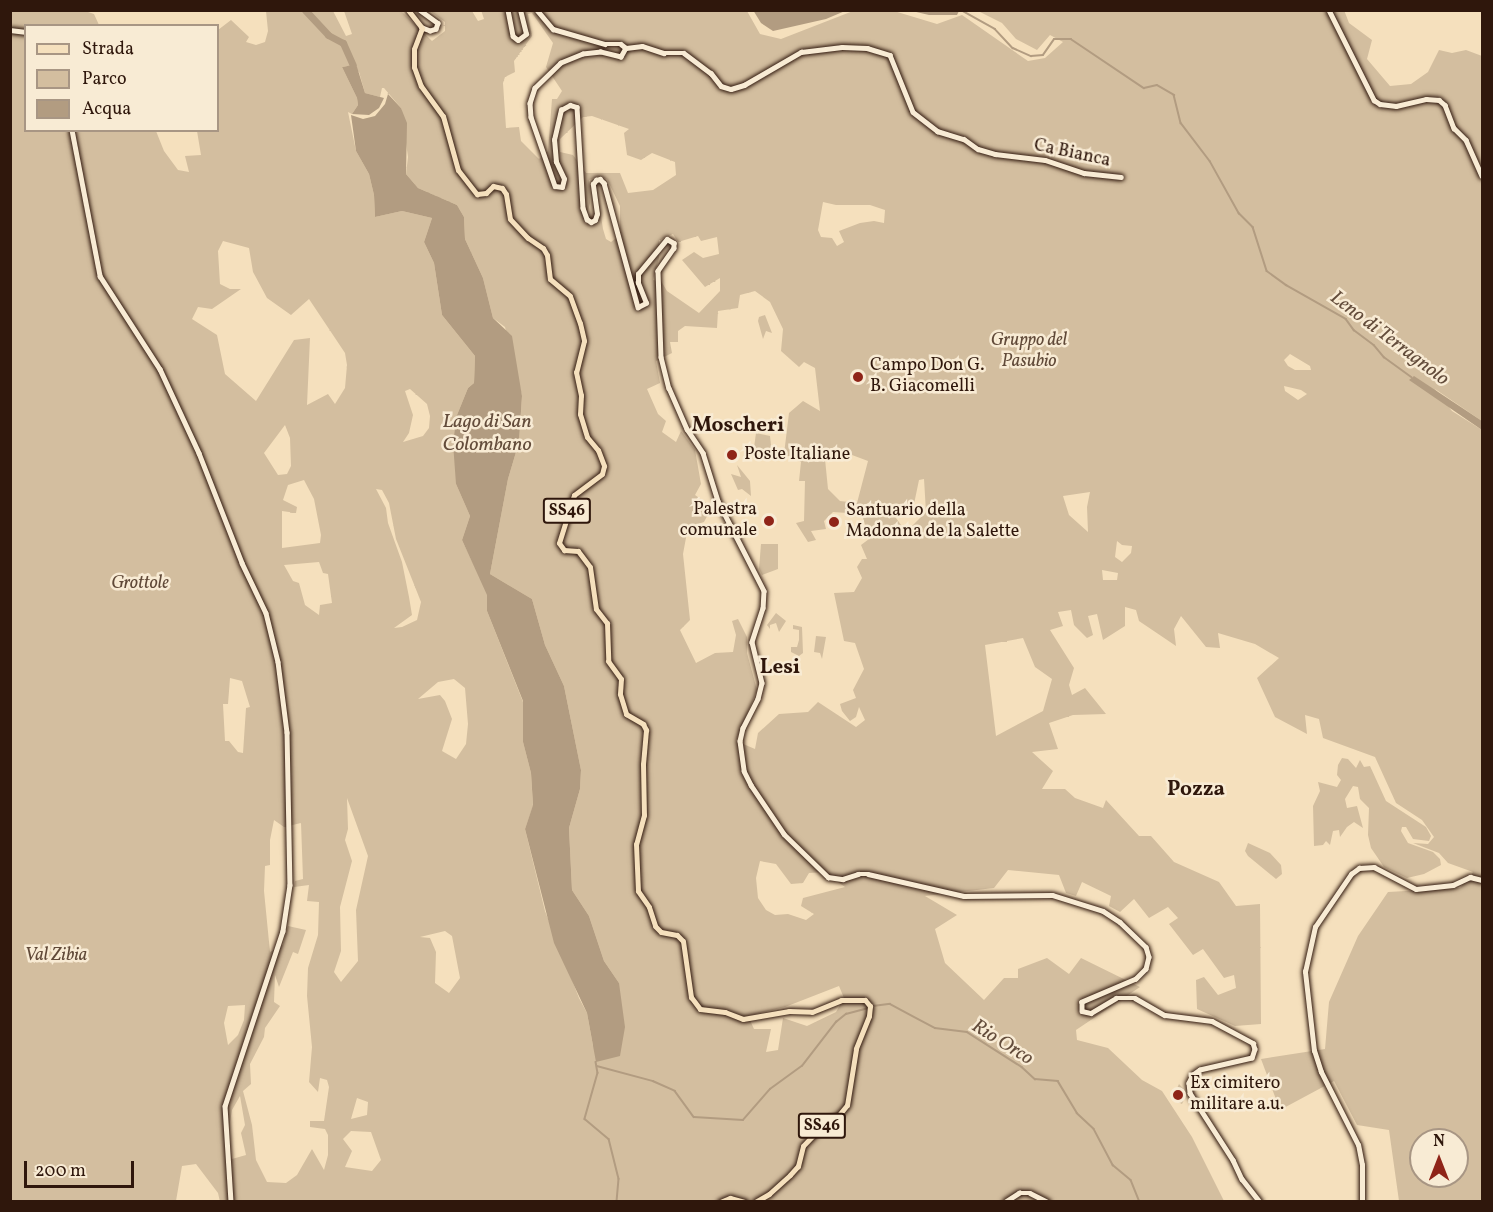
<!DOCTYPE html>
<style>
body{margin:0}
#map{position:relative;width:1493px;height:1212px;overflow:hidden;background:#f5e0bd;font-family:Vollkorn,serif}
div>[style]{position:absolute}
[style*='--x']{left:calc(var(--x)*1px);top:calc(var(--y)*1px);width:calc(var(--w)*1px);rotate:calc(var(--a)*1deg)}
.green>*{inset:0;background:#d3be9f}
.water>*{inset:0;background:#b29c81}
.stream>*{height:1.5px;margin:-0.75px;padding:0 0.75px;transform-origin:0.75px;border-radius:0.75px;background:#b29c81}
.river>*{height:7px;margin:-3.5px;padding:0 3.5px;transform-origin:3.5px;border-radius:3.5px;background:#b29c81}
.roads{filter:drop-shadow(0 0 2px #2f170c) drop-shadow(0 0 2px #2f170c)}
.secondary>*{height:4.5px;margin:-2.25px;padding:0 2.25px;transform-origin:2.25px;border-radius:2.25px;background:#f8ebd4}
.primary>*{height:5px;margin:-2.5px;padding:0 2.5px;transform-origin:2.5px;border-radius:2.5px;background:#f5e0bd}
.dots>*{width:16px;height:16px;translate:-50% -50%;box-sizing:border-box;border:3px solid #f8ebd4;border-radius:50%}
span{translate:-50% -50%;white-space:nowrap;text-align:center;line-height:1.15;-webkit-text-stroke:5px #f8ebd4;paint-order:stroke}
.shield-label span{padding:2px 4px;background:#f8ebd4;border:2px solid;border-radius:4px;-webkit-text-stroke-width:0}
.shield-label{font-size:16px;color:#2f170c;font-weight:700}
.street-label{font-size:18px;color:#2f170c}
.park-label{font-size:18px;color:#604938;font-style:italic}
.poi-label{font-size:18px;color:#2f170c}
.left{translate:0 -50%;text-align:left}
.right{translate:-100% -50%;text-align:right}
.water-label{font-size:20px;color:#634c3b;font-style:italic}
.quarter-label{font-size:21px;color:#2f170c;font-weight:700}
.frame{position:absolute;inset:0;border:12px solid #2f170c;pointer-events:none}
.legend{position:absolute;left:24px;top:24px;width:195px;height:108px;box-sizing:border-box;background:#f8ebd4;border:2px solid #a89684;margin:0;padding:8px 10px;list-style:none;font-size:18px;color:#2f170c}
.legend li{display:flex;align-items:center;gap:12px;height:30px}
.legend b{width:30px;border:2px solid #a89684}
.north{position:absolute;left:1409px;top:1128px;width:60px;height:60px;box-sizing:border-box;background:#f8ebd4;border:2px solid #a89684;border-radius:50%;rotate:0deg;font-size:16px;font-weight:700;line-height:24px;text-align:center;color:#2f170c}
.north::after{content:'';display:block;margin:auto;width:21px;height:27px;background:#8f2418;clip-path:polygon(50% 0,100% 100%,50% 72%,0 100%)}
.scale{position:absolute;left:24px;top:1161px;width:110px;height:27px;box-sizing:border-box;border:3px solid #2f170c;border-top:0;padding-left:8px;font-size:18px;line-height:21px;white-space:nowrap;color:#2f170c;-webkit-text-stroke:4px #f8ebd4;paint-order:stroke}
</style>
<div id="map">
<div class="green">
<div style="clip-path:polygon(evenodd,481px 10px,747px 11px,760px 34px,781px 39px,853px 11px,894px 11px,937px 24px,962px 15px,1028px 61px,1045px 58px,1063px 42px,1050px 35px,1037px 50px,1016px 39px,1002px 23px,978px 11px,1344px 10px,1349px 23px,1372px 40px,1367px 59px,1390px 86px,1411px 84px,1428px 72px,1439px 50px,1452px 53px,1466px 50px,1482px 56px,1482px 421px,1435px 389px,1452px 411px,1482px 430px,1482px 1201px,1399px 1201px,1389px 1130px,1357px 1125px,1334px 1081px,1280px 1110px,1261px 1059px,1325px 1049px,1329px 1002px,1358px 936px,1388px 892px,1460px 888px,1473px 872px,1448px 863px,1439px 853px,1413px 843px,1428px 844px,1434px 837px,1422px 820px,1396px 803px,1375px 757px,1323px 738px,1319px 719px,1305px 715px,1307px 734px,1275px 717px,1257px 678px,1279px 658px,1255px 644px,1218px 633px,1220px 648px,1206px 647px,1181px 616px,1174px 629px,1176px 646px,1139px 621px,1136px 610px,1125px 607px,1125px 626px,1103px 640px,1097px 614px,1088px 616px,1093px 635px,1087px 638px,1074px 625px,1071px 610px,1058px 612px,1063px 626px,1050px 630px,1074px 668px,1069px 685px,1072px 695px,1085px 688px,1106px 714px,1073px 715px,1049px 723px,1058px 749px,1032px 752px,1053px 771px,1042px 789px,1065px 789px,1075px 798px,1103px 808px,1106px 800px,1139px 836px,1151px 836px,1174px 862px,1219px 882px,1236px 906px,1260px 904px,1261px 1024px,1235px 1026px,1197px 1009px,1196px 980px,1204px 977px,1218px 995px,1236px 988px,1234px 975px,1224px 978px,1203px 949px,1193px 955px,1169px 924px,1178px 918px,1168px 907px,1149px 918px,1134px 899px,1120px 912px,1109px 906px,1111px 896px,1082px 882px,1076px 896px,1066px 893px,1059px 875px,1008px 870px,994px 888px,925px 896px,957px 915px,935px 929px,945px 963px,984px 1000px,1004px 978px,1018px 978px,1018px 969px,1047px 958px,1069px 974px,1081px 958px,1140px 987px,1076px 1030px,1077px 1040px,1108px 1048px,1142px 1080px,1162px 1091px,1192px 1137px,1224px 1201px,220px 1202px,218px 1193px,196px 1164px,182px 1166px,176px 1201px,11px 1201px,10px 11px,85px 11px,94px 14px,99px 25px,26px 26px,26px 130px,156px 131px,164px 151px,178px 170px,189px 172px,185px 156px,201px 155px,197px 131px,218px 130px,218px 30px,231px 20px,249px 37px,246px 42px,256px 45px,265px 42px,268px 31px,266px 11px,333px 11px,346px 36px,352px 34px,344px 11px,401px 11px,432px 41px,445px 31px,445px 22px,430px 11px,472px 11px,478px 21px,484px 19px,481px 10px,532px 13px,553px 43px,546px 67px,562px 91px,557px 99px,552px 99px,548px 151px,539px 159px,521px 141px,519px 127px,506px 128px,503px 83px,505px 77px,515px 72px,514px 61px,532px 36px,528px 14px,532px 13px,481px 10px,347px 66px,359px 72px,365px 93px,380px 97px,382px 88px,384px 88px,401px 108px,408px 157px,406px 174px,418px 188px,457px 205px,464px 217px,465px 239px,483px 278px,493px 318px,505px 327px,522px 396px,519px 442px,508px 479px,490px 574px,532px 599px,545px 645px,564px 686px,581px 770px,580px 789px,569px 828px,572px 890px,589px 916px,604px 961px,619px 983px,593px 1046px,587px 1013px,579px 998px,545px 911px,525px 829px,533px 806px,531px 773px,523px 742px,523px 702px,487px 611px,488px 595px,462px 540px,470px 516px,456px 484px,457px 415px,468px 388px,474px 383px,475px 356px,442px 315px,434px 263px,424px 242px,432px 218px,402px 211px,375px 217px,374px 195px,369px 174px,356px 151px,348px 112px,352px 114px,358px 105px,357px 98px,342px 67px,347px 66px,481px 10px,592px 116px,629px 129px,624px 133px,627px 155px,641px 160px,652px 153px,675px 162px,676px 175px,653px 190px,628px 193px,620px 173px,586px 173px,573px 155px,560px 152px,560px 139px,583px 117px,592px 116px,481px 10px,598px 176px,607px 179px,620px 206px,620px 235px,611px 242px,606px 239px,603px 229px,598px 196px,598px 221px,592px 226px,585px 223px,590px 203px,589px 180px,598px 176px,481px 10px,823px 202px,836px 205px,870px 205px,885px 210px,884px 223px,874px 221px,860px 223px,839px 231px,844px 242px,837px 246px,832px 238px,821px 237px,818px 230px,823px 202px,481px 10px,673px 234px,678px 242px,698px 236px,701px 241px,717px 237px,719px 254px,703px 258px,694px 252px,682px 260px,705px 287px,720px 278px,720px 291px,699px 313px,667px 291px,661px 281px,653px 280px,659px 258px,659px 240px,673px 234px,481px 10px,223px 241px,249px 248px,253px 272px,267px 298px,291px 315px,309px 299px,345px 353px,347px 365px,345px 388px,335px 404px,328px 394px,307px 405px,310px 338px,294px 340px,256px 401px,225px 374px,217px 335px,192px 319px,198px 307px,212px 309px,241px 289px,230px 289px,220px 284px,218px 251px,223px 241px,481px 10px,755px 291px,770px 302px,783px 329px,781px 351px,799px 367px,804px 362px,815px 368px,820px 411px,803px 401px,789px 413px,784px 454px,801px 462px,799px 481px,805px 481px,804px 521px,796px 523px,808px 542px,816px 540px,811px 531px,826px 529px,824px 521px,833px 512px,862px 514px,869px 539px,861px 545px,867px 559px,862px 559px,857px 567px,862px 578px,854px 592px,834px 593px,844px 641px,855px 643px,864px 669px,853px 690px,856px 698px,840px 704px,842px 711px,850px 721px,856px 717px,859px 707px,865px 720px,856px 727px,818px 702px,808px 712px,779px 714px,758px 733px,755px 749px,736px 741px,757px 690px,747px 653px,747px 637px,738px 619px,732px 621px,736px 635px,733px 652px,715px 653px,696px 663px,680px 630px,690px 620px,683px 554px,688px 527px,704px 522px,712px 507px,695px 495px,701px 484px,695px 450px,681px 431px,676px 442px,662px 432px,666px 421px,658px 414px,647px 389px,660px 383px,656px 361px,672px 353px,670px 342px,678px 342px,678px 331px,685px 326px,717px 328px,718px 311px,738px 308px,740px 295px,755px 291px,481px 10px,1290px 354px,1310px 366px,1311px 370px,1295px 370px,1288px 366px,1284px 360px,1290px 354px,481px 10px,1284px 386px,1301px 390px,1307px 394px,1298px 400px,1285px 391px,1284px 386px,481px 10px,410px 389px,427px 404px,430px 416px,429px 428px,423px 436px,403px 442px,409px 433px,413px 415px,405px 391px,410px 389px,481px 10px,285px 425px,290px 438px,291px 466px,287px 474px,278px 475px,264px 453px,285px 425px,481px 10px,824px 449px,843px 461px,844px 452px,868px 461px,857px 503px,840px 501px,828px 489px,824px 449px,481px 10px,924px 479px,926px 512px,906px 532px,886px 504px,914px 504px,919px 480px,924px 479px,481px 10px,304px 480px,314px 499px,321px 535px,320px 543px,282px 548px,282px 511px,296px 513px,297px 507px,283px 500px,288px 485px,304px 480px,481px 10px,376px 489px,382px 490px,389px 503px,396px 539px,421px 602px,417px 620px,402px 627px,394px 628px,412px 615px,409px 597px,402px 562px,388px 523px,386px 508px,376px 489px,481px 10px,1090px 492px,1087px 507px,1088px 532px,1069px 515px,1063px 496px,1090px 492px,481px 10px,1117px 541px,1122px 545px,1132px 546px,1131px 553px,1122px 562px,1115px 557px,1117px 541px,481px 10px,319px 562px,323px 573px,328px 574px,332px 603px,320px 605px,319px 615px,305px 605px,299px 583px,293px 581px,284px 565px,319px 562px,481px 10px,1102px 570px,1118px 573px,1117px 580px,1103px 580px,1102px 570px,481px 10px,1023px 638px,1035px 667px,1052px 679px,1043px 711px,996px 736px,985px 645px,1023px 638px,481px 10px,230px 678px,242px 681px,250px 707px,246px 708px,243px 753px,238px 752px,229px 741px,225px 741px,223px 704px,228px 704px,230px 678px,481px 10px,454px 679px,465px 688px,468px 724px,466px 744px,456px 759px,442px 751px,452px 719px,445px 701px,440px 695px,418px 699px,438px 682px,454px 679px,481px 10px,347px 798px,368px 856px,356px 910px,358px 961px,341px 982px,334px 972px,341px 951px,340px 907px,352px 861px,345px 840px,348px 829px,347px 798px,481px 10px,274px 820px,284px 827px,301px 823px,303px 879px,295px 881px,294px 887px,309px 885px,307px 901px,319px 902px,318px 935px,308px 968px,307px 996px,312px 1047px,309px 1082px,318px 1092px,320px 1078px,327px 1080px,329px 1087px,324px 1121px,310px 1121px,310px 1127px,325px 1129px,328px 1135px,328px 1155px,324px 1170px,312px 1149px,297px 1175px,286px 1183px,267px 1182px,256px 1160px,252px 1125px,243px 1091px,251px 1084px,250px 1064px,264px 1037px,265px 1028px,280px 1006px,274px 1002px,275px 975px,279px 987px,293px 952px,298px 954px,306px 930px,288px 926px,283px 945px,270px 952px,264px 891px,265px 866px,270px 865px,270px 840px,274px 820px,481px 10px,760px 861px,776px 864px,791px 884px,803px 883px,809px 873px,824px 872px,845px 887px,803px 898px,801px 906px,814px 914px,806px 920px,788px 914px,775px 915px,766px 910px,758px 898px,756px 878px,760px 861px,481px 10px,445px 931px,452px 936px,460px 978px,449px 993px,435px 983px,436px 952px,430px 938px,420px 937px,445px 931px,481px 10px,839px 986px,844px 998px,836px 1012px,807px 1026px,783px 1018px,778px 1050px,766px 1052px,771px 1029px,754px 1029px,748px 1016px,785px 1007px,839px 986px,481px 10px,245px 1005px,244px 1020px,238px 1035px,228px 1045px,224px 1023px,228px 1006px,245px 1005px,481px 10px,240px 1096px,245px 1125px,241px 1133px,246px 1155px,232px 1159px,228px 1134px,232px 1110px,240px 1096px,481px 10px,357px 1098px,368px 1102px,367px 1115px,351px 1119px,357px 1098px,481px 10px,351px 1131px,371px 1132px,381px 1160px,372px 1171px,345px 1167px,352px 1151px,343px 1139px,351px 1131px,481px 10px,1421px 1140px,1457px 1140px,1457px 1176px,1421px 1176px,1421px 1140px)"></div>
<div style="clip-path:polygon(765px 315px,772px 333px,766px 331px,763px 339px,758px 321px,759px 317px)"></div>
<div style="clip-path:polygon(756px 433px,770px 436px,772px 454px,753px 455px)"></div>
<div style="clip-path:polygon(737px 465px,750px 481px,751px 496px,742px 489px,738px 490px,731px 474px,741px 477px)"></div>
<div style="clip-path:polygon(761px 544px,778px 544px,778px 569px,762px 575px,759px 569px)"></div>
<div style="clip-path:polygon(776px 613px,786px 621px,779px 632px,776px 623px,770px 625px,770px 629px,767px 625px)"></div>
<div style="clip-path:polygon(793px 625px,802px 627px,803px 653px,799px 656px,791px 652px,791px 647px,797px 647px,799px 640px,799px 630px,793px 629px)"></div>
<div style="clip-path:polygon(816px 636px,826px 637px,822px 659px,820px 653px,814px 652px)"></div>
<div style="clip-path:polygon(1342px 758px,1348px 759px,1356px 768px,1360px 760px,1364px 767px,1370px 766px,1386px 801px,1426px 827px,1431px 836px,1429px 841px,1413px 839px,1406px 827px,1402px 827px,1401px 831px,1408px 843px,1433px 852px,1440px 859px,1441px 865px,1424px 874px,1407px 878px,1384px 867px,1371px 848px,1368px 835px,1369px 808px,1360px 799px,1358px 787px,1353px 786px,1345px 799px,1347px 808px,1357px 806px,1363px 828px,1354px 822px,1347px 827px,1340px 837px,1339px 830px,1333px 831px,1330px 845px,1326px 841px,1323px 845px,1314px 846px,1313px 806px,1320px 791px,1318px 782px,1337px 787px,1341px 780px,1337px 775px,1338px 765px)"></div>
<div style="clip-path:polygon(1248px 843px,1270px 853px,1281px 865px,1282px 874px,1276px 879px,1248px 856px,1245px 851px)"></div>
<div style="clip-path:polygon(1179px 1084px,1187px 1093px,1182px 1104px,1172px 1099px)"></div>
</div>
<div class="water">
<div style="clip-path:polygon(753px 10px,845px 10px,845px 11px,826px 19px,773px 31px,761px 23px)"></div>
<div style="clip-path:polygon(912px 11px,959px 10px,959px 11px,957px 15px,929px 15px)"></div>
<div style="clip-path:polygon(353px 65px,357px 67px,365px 93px,384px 98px,379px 108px,369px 115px,352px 114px,358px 105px,357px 98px,342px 67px)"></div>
<div style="clip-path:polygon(388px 94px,401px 108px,407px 123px,406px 174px,418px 188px,457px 205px,464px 217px,465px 239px,483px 278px,493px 318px,512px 336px,522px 396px,519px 442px,508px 479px,490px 574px,532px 599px,545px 645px,564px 686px,581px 770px,580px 789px,569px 828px,572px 890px,589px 916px,604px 961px,619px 983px,625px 1027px,620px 1056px,596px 1062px,587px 1013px,554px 943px,525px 829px,533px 805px,531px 773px,523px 742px,523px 701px,487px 611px,487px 595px,462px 540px,470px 516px,456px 484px,453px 443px,457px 415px,468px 388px,474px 383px,475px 356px,442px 315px,434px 263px,424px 242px,432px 218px,402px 211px,375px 217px,374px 195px,369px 174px,356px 151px,351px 115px,363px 119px,375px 116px,385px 104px)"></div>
<div style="clip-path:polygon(1414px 376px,1482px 421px,1482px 430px,1409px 380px)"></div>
</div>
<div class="stream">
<div style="--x:961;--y:10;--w:39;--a:29"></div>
<div style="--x:995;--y:29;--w:26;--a:47"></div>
<div style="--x:1013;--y:48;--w:20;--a:24"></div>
<div style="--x:1031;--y:56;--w:12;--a:-5"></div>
<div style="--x:1043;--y:55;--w:19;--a:-55"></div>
<div style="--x:1054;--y:39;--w:17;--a:0"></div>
<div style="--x:1071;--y:39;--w:88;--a:33.9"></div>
<div style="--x:1144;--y:88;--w:13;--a:-13"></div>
<div style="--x:1157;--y:85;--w:20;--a:30"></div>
<div style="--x:1174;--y:95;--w:29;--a:76"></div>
<div style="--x:1181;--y:123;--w:48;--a:52.7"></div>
<div style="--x:1210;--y:161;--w:60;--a:60.9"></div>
<div style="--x:1239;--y:213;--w:20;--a:45"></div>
<div style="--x:1253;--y:227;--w:46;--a:72.3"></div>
<div style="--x:1267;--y:271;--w:24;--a:36"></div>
<div style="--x:1286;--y:285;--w:69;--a:29.5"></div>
<div style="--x:1346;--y:319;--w:14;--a:54"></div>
<div style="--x:1354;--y:330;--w:25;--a:37"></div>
<div style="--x:1374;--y:345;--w:16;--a:50"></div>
<div style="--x:1384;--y:357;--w:34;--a:36"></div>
<div style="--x:873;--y:1006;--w:17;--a:-7"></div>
<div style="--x:890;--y:1004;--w:51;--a:28.1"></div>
<div style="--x:935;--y:1028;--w:32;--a:7"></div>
<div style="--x:967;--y:1032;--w:65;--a:32.5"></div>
<div style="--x:1022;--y:1067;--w:18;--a:43"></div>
<div style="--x:1035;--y:1079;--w:23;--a:5"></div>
<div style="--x:1058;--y:1081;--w:37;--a:59"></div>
<div style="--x:1077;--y:1113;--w:23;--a:43"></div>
<div style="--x:1094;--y:1129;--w:41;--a:62.2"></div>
<div style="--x:1113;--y:1165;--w:23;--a:40"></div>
<div style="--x:1131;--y:1180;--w:24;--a:68"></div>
<div style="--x:596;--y:1062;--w:11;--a:80"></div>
<div style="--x:598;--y:1073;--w:48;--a:105.8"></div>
<div style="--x:585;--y:1119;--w:31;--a:40"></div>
<div style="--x:609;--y:1139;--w:41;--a:76"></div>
<div style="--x:619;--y:1179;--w:23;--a:95"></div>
<div style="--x:597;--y:1066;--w:58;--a:15"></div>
<div style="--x:653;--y:1081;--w:24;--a:24"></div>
<div style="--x:675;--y:1091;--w:32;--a:54"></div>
<div style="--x:694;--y:1117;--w:49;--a:3.5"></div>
<div style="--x:743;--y:1120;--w:41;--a:-48.9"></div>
<div style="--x:770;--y:1089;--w:39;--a:-36"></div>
<div style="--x:802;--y:1066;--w:56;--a:-52.3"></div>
<div style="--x:836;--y:1022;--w:13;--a:-39"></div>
<div style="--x:846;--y:1014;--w:23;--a:-15"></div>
</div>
<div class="river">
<div style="--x:305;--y:10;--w:34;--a:47"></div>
<div style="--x:328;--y:35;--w:17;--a:28"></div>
<div style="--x:343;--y:43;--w:24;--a:66"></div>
</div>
<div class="roads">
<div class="secondary">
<div style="--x:420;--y:10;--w:22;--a:36"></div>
<div style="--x:438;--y:23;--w:6;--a:108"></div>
<div style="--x:436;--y:29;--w:6;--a:162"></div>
<div style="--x:430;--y:31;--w:9;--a:-159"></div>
<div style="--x:508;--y:10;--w:26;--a:79"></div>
<div style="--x:513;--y:36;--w:6;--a:39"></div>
<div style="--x:518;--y:40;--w:10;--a:-37"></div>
<div style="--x:526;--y:34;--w:25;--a:-104"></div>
<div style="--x:537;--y:10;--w:25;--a:50"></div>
<div style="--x:553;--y:29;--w:54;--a:16.1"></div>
<div style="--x:605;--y:44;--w:16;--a:0"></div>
<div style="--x:621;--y:44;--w:6;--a:39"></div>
<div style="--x:626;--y:48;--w:10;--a:119"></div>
<div style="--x:621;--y:57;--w:21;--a:-166"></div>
<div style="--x:601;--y:52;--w:18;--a:174"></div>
<div style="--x:583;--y:54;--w:24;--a:158"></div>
<div style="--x:561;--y:63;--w:36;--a:136"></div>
<div style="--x:535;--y:88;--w:16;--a:108"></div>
<div style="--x:530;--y:103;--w:14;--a:86"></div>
<div style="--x:531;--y:117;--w:73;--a:70.8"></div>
<div style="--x:555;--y:186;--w:7;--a:8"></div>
<div style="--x:562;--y:187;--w:8;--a:-76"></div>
<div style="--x:564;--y:179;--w:19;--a:-115"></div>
<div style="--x:556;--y:162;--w:22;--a:-95"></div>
<div style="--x:554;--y:140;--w:31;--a:-77"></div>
<div style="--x:561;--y:110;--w:10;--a:-29"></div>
<div style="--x:570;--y:105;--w:7;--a:16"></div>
<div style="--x:577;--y:107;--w:101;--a:86.6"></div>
<div style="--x:583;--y:208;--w:12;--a:70"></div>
<div style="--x:587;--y:219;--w:5;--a:37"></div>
<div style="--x:591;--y:222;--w:4;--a:-27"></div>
<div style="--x:595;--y:220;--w:6;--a:-72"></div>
<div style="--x:597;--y:214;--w:30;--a:-98"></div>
<div style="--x:593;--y:184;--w:5;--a:-53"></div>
<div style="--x:596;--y:180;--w:4;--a:-14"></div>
<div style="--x:600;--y:179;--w:6;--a:45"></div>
<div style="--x:604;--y:183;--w:129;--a:74.7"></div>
<div style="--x:638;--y:307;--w:9;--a:-27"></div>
<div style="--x:646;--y:303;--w:22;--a:-112"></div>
<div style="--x:638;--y:283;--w:9;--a:-90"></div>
<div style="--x:638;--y:274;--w:45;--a:-50.4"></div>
<div style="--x:667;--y:239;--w:8;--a:30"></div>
<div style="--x:674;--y:243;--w:5;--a:90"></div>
<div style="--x:674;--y:248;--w:28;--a:125"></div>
<div style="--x:658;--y:271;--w:86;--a:88"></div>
<div style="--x:661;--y:357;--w:32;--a:76"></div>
<div style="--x:669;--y:388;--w:45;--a:66.3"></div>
<div style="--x:687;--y:429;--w:29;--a:56"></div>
<div style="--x:703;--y:453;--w:50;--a:72.6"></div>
<div style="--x:718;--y:501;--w:101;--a:62.9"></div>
<div style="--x:764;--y:591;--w:17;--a:93"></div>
<div style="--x:763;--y:608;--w:36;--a:108"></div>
<div style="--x:752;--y:642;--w:42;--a:76.3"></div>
<div style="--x:762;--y:683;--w:16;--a:104"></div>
<div style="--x:758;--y:699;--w:33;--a:117"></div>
<div style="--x:743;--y:728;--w:13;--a:103"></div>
<div style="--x:740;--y:741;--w:30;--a:82"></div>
<div style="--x:744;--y:771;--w:16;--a:63"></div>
<div style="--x:751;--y:785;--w:59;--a:56"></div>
<div style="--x:784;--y:834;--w:62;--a:44.3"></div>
<div style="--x:828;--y:877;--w:15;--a:8"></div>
<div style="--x:843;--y:879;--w:16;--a:-18"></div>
<div style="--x:858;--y:874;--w:10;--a:0"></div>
<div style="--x:868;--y:874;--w:98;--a:12.9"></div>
<div style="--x:964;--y:896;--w:88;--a:-0.7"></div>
<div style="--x:1052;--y:895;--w:53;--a:17.4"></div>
<div style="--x:1103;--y:911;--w:20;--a:33"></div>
<div style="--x:1120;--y:922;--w:36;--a:44"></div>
<div style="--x:1146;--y:947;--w:10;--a:73"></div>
<div style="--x:1149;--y:957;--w:12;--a:104"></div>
<div style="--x:1146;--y:969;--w:14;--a:135"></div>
<div style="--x:1136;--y:979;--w:59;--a:156.9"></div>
<div style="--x:1082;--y:1002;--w:9;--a:90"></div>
<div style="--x:1082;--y:1011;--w:9;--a:13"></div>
<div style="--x:1091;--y:1013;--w:29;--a:-31"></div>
<div style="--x:1116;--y:998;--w:19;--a:0"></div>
<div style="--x:1135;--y:998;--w:34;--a:30"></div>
<div style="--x:1165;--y:1015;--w:47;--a:7.3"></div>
<div style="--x:1212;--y:1021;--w:47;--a:28.2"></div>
<div style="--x:1253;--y:1043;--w:6;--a:72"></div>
<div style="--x:1255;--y:1049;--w:9;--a:108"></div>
<div style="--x:1252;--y:1058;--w:53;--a:167"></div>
<div style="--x:1200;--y:1070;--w:9;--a:144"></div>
<div style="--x:1193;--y:1075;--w:9;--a:117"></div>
<div style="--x:1189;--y:1083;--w:10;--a:84"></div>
<div style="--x:1190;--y:1093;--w:80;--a:57.3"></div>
<div style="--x:1233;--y:1160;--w:21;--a:65"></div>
<div style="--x:1242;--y:1179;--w:29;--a:52"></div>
<div style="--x:1329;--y:10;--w:101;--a:63.4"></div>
<div style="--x:1374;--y:100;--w:7;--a:34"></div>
<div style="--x:1380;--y:104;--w:16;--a:7"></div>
<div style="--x:1396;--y:106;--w:31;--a:-13"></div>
<div style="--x:1426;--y:99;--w:13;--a:4"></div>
<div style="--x:1439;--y:100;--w:8;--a:40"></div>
<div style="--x:1445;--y:105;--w:25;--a:69"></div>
<div style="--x:1454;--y:128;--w:17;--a:45"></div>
<div style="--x:1466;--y:140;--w:39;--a:66"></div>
<div style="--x:10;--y:30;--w:16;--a:7"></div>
<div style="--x:626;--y:48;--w:16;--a:-7"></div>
<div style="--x:642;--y:46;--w:23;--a:18"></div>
<div style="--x:664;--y:53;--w:20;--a:0"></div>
<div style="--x:684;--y:53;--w:34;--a:37"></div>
<div style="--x:711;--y:73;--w:16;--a:52"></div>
<div style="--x:721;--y:86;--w:10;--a:17"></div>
<div style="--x:731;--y:89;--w:14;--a:-17"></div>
<div style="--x:744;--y:85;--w:66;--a:-30.1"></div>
<div style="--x:801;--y:52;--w:41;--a:-7"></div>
<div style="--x:842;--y:47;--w:25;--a:2"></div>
<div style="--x:867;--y:48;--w:24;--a:17"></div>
<div style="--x:890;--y:55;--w:61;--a:68"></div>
<div style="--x:913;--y:112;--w:31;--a:38"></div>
<div style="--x:937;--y:131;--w:28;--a:17"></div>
<div style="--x:964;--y:139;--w:17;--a:36"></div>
<div style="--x:978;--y:149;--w:18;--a:16"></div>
<div style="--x:995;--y:154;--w:50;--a:6.8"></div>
<div style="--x:1045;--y:160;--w:41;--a:18.4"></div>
<div style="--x:1084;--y:173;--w:37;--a:6"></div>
<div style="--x:72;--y:130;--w:149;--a:79.1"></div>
<div style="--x:100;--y:276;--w:111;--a:57.2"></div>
<div style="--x:160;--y:369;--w:93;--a:65.1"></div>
<div style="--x:199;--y:453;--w:118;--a:68.6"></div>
<div style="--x:242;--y:563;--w:55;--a:64.4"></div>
<div style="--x:266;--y:613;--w:50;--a:76.2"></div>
<div style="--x:278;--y:662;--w:71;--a:82.7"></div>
<div style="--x:287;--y:732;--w:153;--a:88.9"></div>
<div style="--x:290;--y:885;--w:47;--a:98.7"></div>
<div style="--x:283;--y:931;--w:184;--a:108.3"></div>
<div style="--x:225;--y:1106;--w:96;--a:86.4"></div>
<div style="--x:1005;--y:1202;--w:17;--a:-33"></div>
<div style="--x:1019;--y:1193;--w:11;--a:0"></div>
<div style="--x:1030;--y:1193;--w:20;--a:27"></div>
<div style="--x:1362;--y:1202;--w:37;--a:-90"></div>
<div style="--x:1362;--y:1165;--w:20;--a:-101"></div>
<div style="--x:1358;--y:1145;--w:82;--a:-116.9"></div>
<div style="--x:1321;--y:1072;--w:22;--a:-108"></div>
<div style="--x:1314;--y:1051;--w:80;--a:-96.5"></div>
<div style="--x:1305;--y:972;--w:46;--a:-77.5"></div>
<div style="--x:1315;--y:927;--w:64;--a:-55.8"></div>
<div style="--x:1351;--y:874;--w:10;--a:-37"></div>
<div style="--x:1359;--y:868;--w:15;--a:-4"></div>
<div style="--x:1374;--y:867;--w:47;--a:27.6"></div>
<div style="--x:1416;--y:889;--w:37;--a:-6"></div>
<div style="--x:1453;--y:885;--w:19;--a:-25"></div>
<div style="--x:1470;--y:877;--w:12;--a:14"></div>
</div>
<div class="primary">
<div style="--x:408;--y:10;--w:23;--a:52"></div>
<div style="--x:422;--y:28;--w:22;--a:111"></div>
<div style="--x:414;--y:49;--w:18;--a:90"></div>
<div style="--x:414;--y:67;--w:20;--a:70"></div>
<div style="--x:421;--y:86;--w:37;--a:54"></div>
<div style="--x:443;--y:116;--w:56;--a:74.5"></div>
<div style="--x:458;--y:170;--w:31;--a:52"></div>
<div style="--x:477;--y:194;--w:9;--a:-6"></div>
<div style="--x:486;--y:193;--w:10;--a:-45"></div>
<div style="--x:493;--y:186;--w:9;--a:13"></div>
<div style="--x:502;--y:188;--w:7;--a:56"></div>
<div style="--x:506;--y:194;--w:25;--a:81"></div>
<div style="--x:510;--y:219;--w:26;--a:47"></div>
<div style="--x:528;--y:238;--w:18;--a:34"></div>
<div style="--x:543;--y:248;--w:8;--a:60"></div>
<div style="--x:547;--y:255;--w:24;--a:83"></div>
<div style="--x:550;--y:279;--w:26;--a:40"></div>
<div style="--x:570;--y:296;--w:29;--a:70"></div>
<div style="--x:580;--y:323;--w:18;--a:77"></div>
<div style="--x:584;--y:341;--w:32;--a:104"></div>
<div style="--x:576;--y:372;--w:24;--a:78"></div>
<div style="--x:581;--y:395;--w:19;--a:93"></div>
<div style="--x:580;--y:414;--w:24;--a:73"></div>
<div style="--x:587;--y:437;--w:17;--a:50"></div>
<div style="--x:598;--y:450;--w:17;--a:69"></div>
<div style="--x:604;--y:466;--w:8;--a:104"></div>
<div style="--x:602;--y:474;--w:35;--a:143"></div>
<div style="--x:574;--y:495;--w:50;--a:107.4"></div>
<div style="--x:559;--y:543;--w:9;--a:54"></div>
<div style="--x:564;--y:550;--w:14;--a:4"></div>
<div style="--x:578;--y:551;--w:20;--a:53"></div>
<div style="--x:590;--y:567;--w:42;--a:81.9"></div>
<div style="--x:596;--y:609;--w:18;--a:52"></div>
<div style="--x:607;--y:623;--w:38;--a:88"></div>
<div style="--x:608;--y:661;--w:22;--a:54"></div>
<div style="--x:621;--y:679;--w:15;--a:94"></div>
<div style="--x:620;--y:694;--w:21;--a:73"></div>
<div style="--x:626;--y:714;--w:20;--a:30"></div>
<div style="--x:643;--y:724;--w:7;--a:63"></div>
<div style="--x:646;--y:730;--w:34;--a:95"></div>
<div style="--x:643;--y:764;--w:51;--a:88.9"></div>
<div style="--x:644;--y:815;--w:30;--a:105"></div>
<div style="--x:636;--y:844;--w:47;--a:87.6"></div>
<div style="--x:638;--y:891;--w:19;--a:55"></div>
<div style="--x:649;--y:907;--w:20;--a:72"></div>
<div style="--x:655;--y:926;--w:8;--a:45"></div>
<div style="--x:661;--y:932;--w:16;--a:11"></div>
<div style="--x:677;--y:935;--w:8;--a:45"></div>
<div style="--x:683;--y:941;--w:57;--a:81.9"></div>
<div style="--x:691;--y:997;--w:15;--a:53"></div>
<div style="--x:700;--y:1009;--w:25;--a:7"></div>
<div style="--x:725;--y:1012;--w:19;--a:21"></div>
<div style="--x:743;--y:1019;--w:47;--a:-9.9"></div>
<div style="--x:789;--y:1011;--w:23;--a:2"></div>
<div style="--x:812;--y:1012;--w:31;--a:-22"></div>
<div style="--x:841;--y:1000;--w:24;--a:0"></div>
<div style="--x:865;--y:1000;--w:8;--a:50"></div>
<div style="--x:870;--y:1006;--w:10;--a:96"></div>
<div style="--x:869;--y:1016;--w:35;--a:112"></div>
<div style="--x:856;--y:1049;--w:57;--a:99.1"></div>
<div style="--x:847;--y:1105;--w:13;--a:129"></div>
<div style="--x:839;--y:1115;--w:15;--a:152"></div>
<div style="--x:826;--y:1122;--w:33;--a:134"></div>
<div style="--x:803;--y:1146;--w:21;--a:104"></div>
<div style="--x:798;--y:1166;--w:12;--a:132"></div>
<div style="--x:790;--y:1175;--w:28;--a:138"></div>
<div style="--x:769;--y:1194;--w:16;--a:150"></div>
<div style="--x:720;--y:1202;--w:11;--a:-22"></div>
<div style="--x:730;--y:1198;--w:16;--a:15"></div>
</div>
</div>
<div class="dots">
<div style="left:858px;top:377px;background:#8f2418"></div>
<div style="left:732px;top:455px;background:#8f2418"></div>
<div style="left:769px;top:521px;background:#8f2418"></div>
<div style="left:834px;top:522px;background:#8f2418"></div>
<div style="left:1178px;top:1095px;background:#8f2418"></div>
</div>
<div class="shield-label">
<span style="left:567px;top:511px">SS46</span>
<span style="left:822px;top:1126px">SS46</span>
</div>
<div class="street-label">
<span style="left:1072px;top:154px;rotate:12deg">Ca Bianca</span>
</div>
<div class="park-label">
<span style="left:1029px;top:352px">Gruppo del<br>Pasubio</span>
<span style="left:140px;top:584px">Grottole</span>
<span style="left:56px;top:956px">Val Zibia</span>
</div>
<div class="poi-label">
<span class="left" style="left:870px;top:377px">Campo Don G.<br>B. Giacomelli</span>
<span class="left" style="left:744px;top:455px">Poste Italiane</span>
<span class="right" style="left:757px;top:521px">Palestra<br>comunale</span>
<span class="left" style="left:846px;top:522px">Santuario della<br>Madonna de la Salette</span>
<span class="left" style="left:1190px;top:1095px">Ex cimitero<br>militare a.u.</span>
</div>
<div class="water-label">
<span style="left:1389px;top:339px;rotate:37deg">Leno di Terragnolo</span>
<span style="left:487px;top:434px">Lago di San<br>Colombano</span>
<span style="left:1002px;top:1043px;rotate:32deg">Rio Orco</span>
</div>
<div class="quarter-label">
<span style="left:738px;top:426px">Moscheri</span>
<span style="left:780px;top:668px">Lesi</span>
<span style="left:1196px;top:790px">Pozza</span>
</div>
<div class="frame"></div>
<ul class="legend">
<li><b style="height:8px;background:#f5e0bd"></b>Strada</li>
<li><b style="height:16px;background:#d3be9f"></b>Parco</li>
<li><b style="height:16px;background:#b29c81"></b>Acqua</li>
</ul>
<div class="north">N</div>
<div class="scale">200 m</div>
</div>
